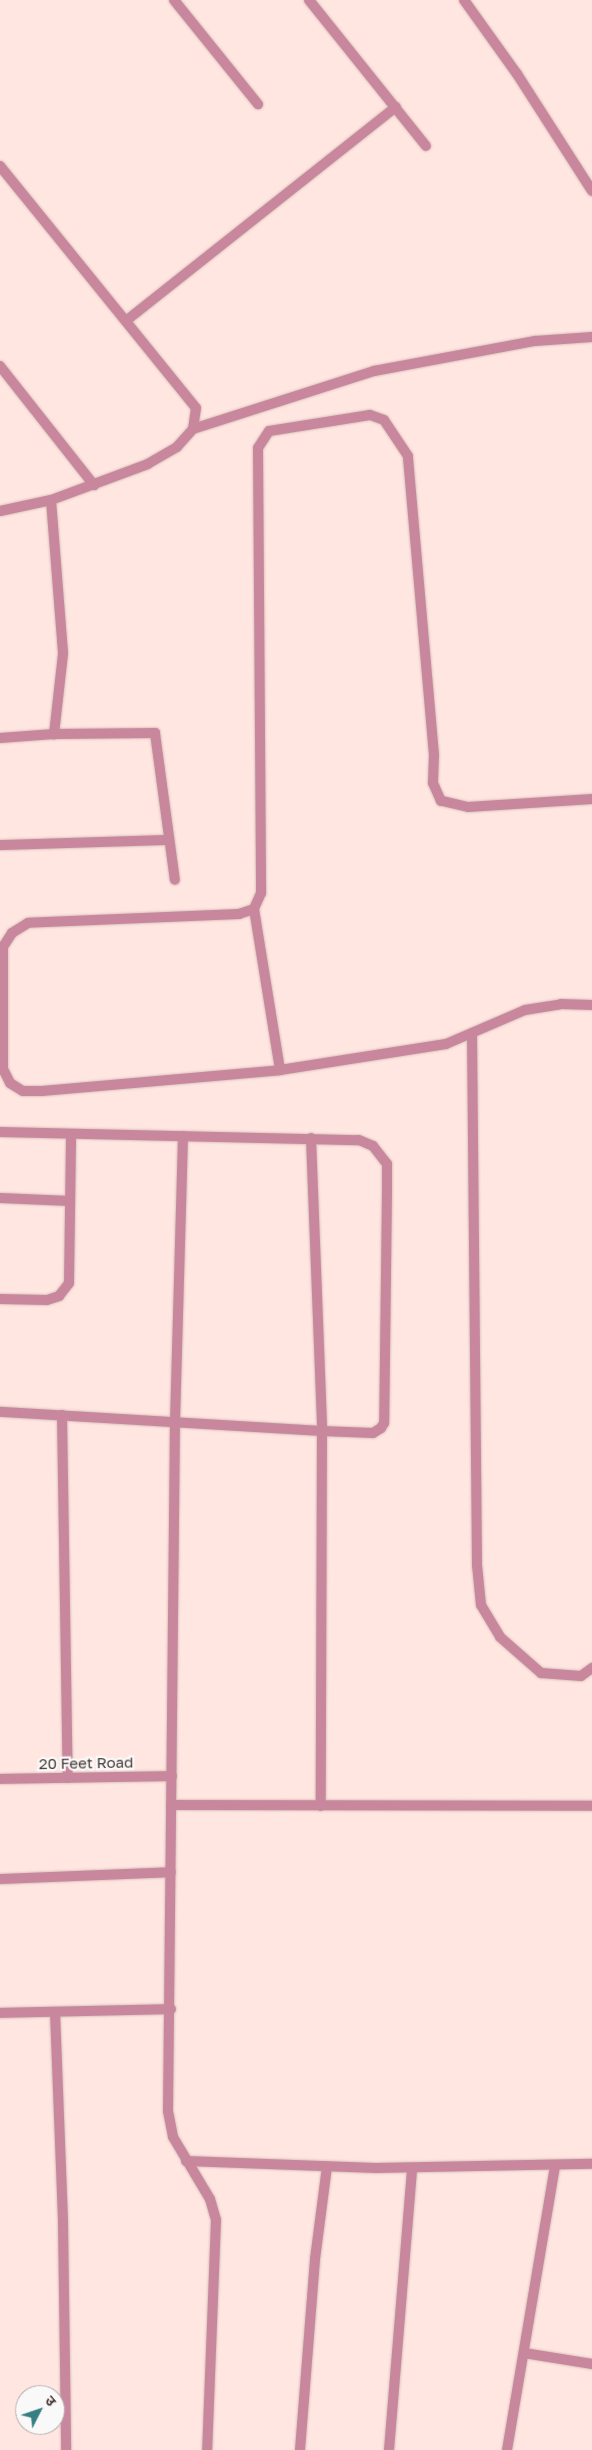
<!DOCTYPE html>
<meta charset="utf-8">
<style>
body{margin:0}
#map{position:relative;width:592px;height:2450px;overflow:hidden;background:#ffe6e1;font-family:"Golos Text","Noto Sans Devanagari",sans-serif}
div>[style]{position:absolute}
[style*='--x']{left:calc(var(--x)*1px);top:calc(var(--y)*1px);width:calc(var(--w)*1px);rotate:calc(var(--a)*1deg)}
.roads{filter:drop-shadow(0 0 1px #dac3be) drop-shadow(0 0 1px #dac3be)}
.minor>*{height:10px;margin:-5px;padding:0 5px;transform-origin:5px;border-radius:5px;background:#c9879e}
span{translate:-50% -50%;white-space:nowrap;text-align:center;line-height:1.15;-webkit-text-stroke:4.5px #f9f9f9;paint-order:stroke}
.street-label{font-size:15px;color:#473734}
.north{position:absolute;left:15px;top:2385px;width:50px;height:50px;box-sizing:border-box;background:#f9f9f9;border:1px solid #b2abaa;border-radius:50%;rotate:49deg;font-size:14px;font-weight:700;line-height:20px;text-align:center;color:#473734}
.north::after{content:'';display:block;margin:auto;width:18px;height:22px;background:#367f83;clip-path:polygon(50% 0,100% 100%,50% 72%,0 100%)}
</style>
<div id="map">
<div class="roads">
<div class="minor">
<div style="--x:174;--y:0;--w:134;--a:51.1"></div>
<div style="--x:309;--y:0;--w:187;--a:51.3"></div>
<div style="--x:464;--y:0;--w:91;--a:54.4"></div>
<div style="--x:517;--y:74;--w:139;--a:57.3"></div>
<div style="--x:0;--y:166;--w:311;--a:51"></div>
<div style="--x:196;--y:408;--w:21;--a:98"></div>
<div style="--x:193;--y:429;--w:24;--a:132"></div>
<div style="--x:177;--y:447;--w:34;--a:150"></div>
<div style="--x:148;--y:464;--w:103;--a:159.6"></div>
<div style="--x:51;--y:500;--w:52;--a:167.8"></div>
<div style="--x:127;--y:320;--w:343;--a:-38.4"></div>
<div style="--x:0;--y:366;--w:152;--a:51.7"></div>
<div style="--x:193;--y:429;--w:190;--a:-17.8"></div>
<div style="--x:374;--y:371;--w:164;--a:-10.6"></div>
<div style="--x:535;--y:341;--w:57;--a:-4"></div>
<div style="--x:51;--y:500;--w:154;--a:85.5"></div>
<div style="--x:63;--y:654;--w:81;--a:96.4"></div>
<div style="--x:0;--y:738;--w:54;--a:-4.2"></div>
<div style="--x:54;--y:734;--w:101;--a:-0.6"></div>
<div style="--x:155;--y:733;--w:148;--a:82.3"></div>
<div style="--x:592;--y:799;--w:124;--a:176.3"></div>
<div style="--x:468;--y:807;--w:28;--a:-167"></div>
<div style="--x:441;--y:801;--w:20;--a:-114"></div>
<div style="--x:433;--y:783;--w:28;--a:-88"></div>
<div style="--x:434;--y:755;--w:300;--a:-95"></div>
<div style="--x:408;--y:456;--w:43;--a:-123.7"></div>
<div style="--x:384;--y:420;--w:15;--a:-160"></div>
<div style="--x:370;--y:415;--w:102;--a:171"></div>
<div style="--x:269;--y:431;--w:20;--a:123"></div>
<div style="--x:258;--y:448;--w:445;--a:89.6"></div>
<div style="--x:261;--y:893;--w:17;--a:114"></div>
<div style="--x:254;--y:909;--w:16;--a:162"></div>
<div style="--x:239;--y:914;--w:211;--a:177.6"></div>
<div style="--x:28;--y:923;--w:19;--a:148"></div>
<div style="--x:12;--y:933;--w:17;--a:123"></div>
<div style="--x:3;--y:947;--w:122;--a:90"></div>
<div style="--x:3;--y:1069;--w:16;--a:63"></div>
<div style="--x:10;--y:1083;--w:15;--a:32"></div>
<div style="--x:23;--y:1091;--w:19;--a:0"></div>
<div style="--x:42;--y:1091;--w:239;--a:-5"></div>
<div style="--x:280;--y:1070;--w:168;--a:-8.9"></div>
<div style="--x:446;--y:1044;--w:86;--a:-23.3"></div>
<div style="--x:525;--y:1010;--w:36;--a:-9"></div>
<div style="--x:561;--y:1004;--w:31;--a:2"></div>
<div style="--x:0;--y:845;--w:169;--a:-1.7"></div>
<div style="--x:254;--y:909;--w:163;--a:80.8"></div>
<div style="--x:472;--y:1033;--w:532;--a:89.46"></div>
<div style="--x:477;--y:1565;--w:40;--a:84.3"></div>
<div style="--x:481;--y:1605;--w:37;--a:59"></div>
<div style="--x:500;--y:1637;--w:55;--a:41.3"></div>
<div style="--x:541;--y:1673;--w:40;--a:4.3"></div>
<div style="--x:581;--y:1676;--w:14;--a:-36"></div>
<div style="--x:0;--y:1132;--w:359;--a:1.3"></div>
<div style="--x:359;--y:1140;--w:15;--a:23"></div>
<div style="--x:373;--y:1146;--w:23;--a:52"></div>
<div style="--x:387;--y:1164;--w:28;--a:90"></div>
<div style="--x:387;--y:1192;--w:231;--a:90.7"></div>
<div style="--x:384;--y:1423;--w:6;--a:121"></div>
<div style="--x:381;--y:1428;--w:9;--a:148"></div>
<div style="--x:373;--y:1433;--w:51;--a:-177.8"></div>
<div style="--x:322;--y:1431;--w:323;--a:-176.6"></div>
<div style="--x:183;--y:1136;--w:285;--a:91.6"></div>
<div style="--x:175;--y:1421;--w:690;--a:90.58"></div>
<div style="--x:168;--y:2111;--w:26;--a:79"></div>
<div style="--x:173;--y:2137;--w:72;--a:59.2"></div>
<div style="--x:210;--y:2199;--w:22;--a:74"></div>
<div style="--x:216;--y:2220;--w:230;--a:92.2"></div>
<div style="--x:311;--y:1138;--w:293;--a:87.8"></div>
<div style="--x:322;--y:1431;--w:375;--a:90.2"></div>
<div style="--x:0;--y:1198;--w:70;--a:2.5"></div>
<div style="--x:0;--y:1299;--w:47;--a:1.2"></div>
<div style="--x:47;--y:1300;--w:13;--a:-18"></div>
<div style="--x:59;--y:1296;--w:16;--a:-52"></div>
<div style="--x:69;--y:1283;--w:149;--a:-89.2"></div>
<div style="--x:62;--y:1415;--w:363;--a:89.1"></div>
<div style="--x:0;--y:1779;--w:172;--a:-1"></div>
<div style="--x:171;--y:1805;--w:421;--a:0.1"></div>
<div style="--x:0;--y:1879;--w:171;--a:-2.3"></div>
<div style="--x:55;--y:2012;--w:210;--a:87.8"></div>
<div style="--x:63;--y:2222;--w:228;--a:89.2"></div>
<div style="--x:0;--y:2013;--w:171;--a:-1.3"></div>
<div style="--x:186;--y:2161;--w:190;--a:2.1"></div>
<div style="--x:376;--y:2168;--w:216;--a:-1.1"></div>
<div style="--x:524;--y:2353;--w:69;--a:9.2"></div>
<div style="--x:300;--y:2450;--w:192;--a:-85.5"></div>
<div style="--x:315;--y:2259;--w:93;--a:-82.6"></div>
<div style="--x:389;--y:2450;--w:283;--a:-85.3"></div>
<div style="--x:507;--y:2450;--w:288;--a:-80.4"></div>
</div>
</div>
<div class="street-label">
<span style="left:86px;top:1763px;rotate:-1deg">20 Feet Road</span>
</div>
<div class="north">उ</div>
</div>
